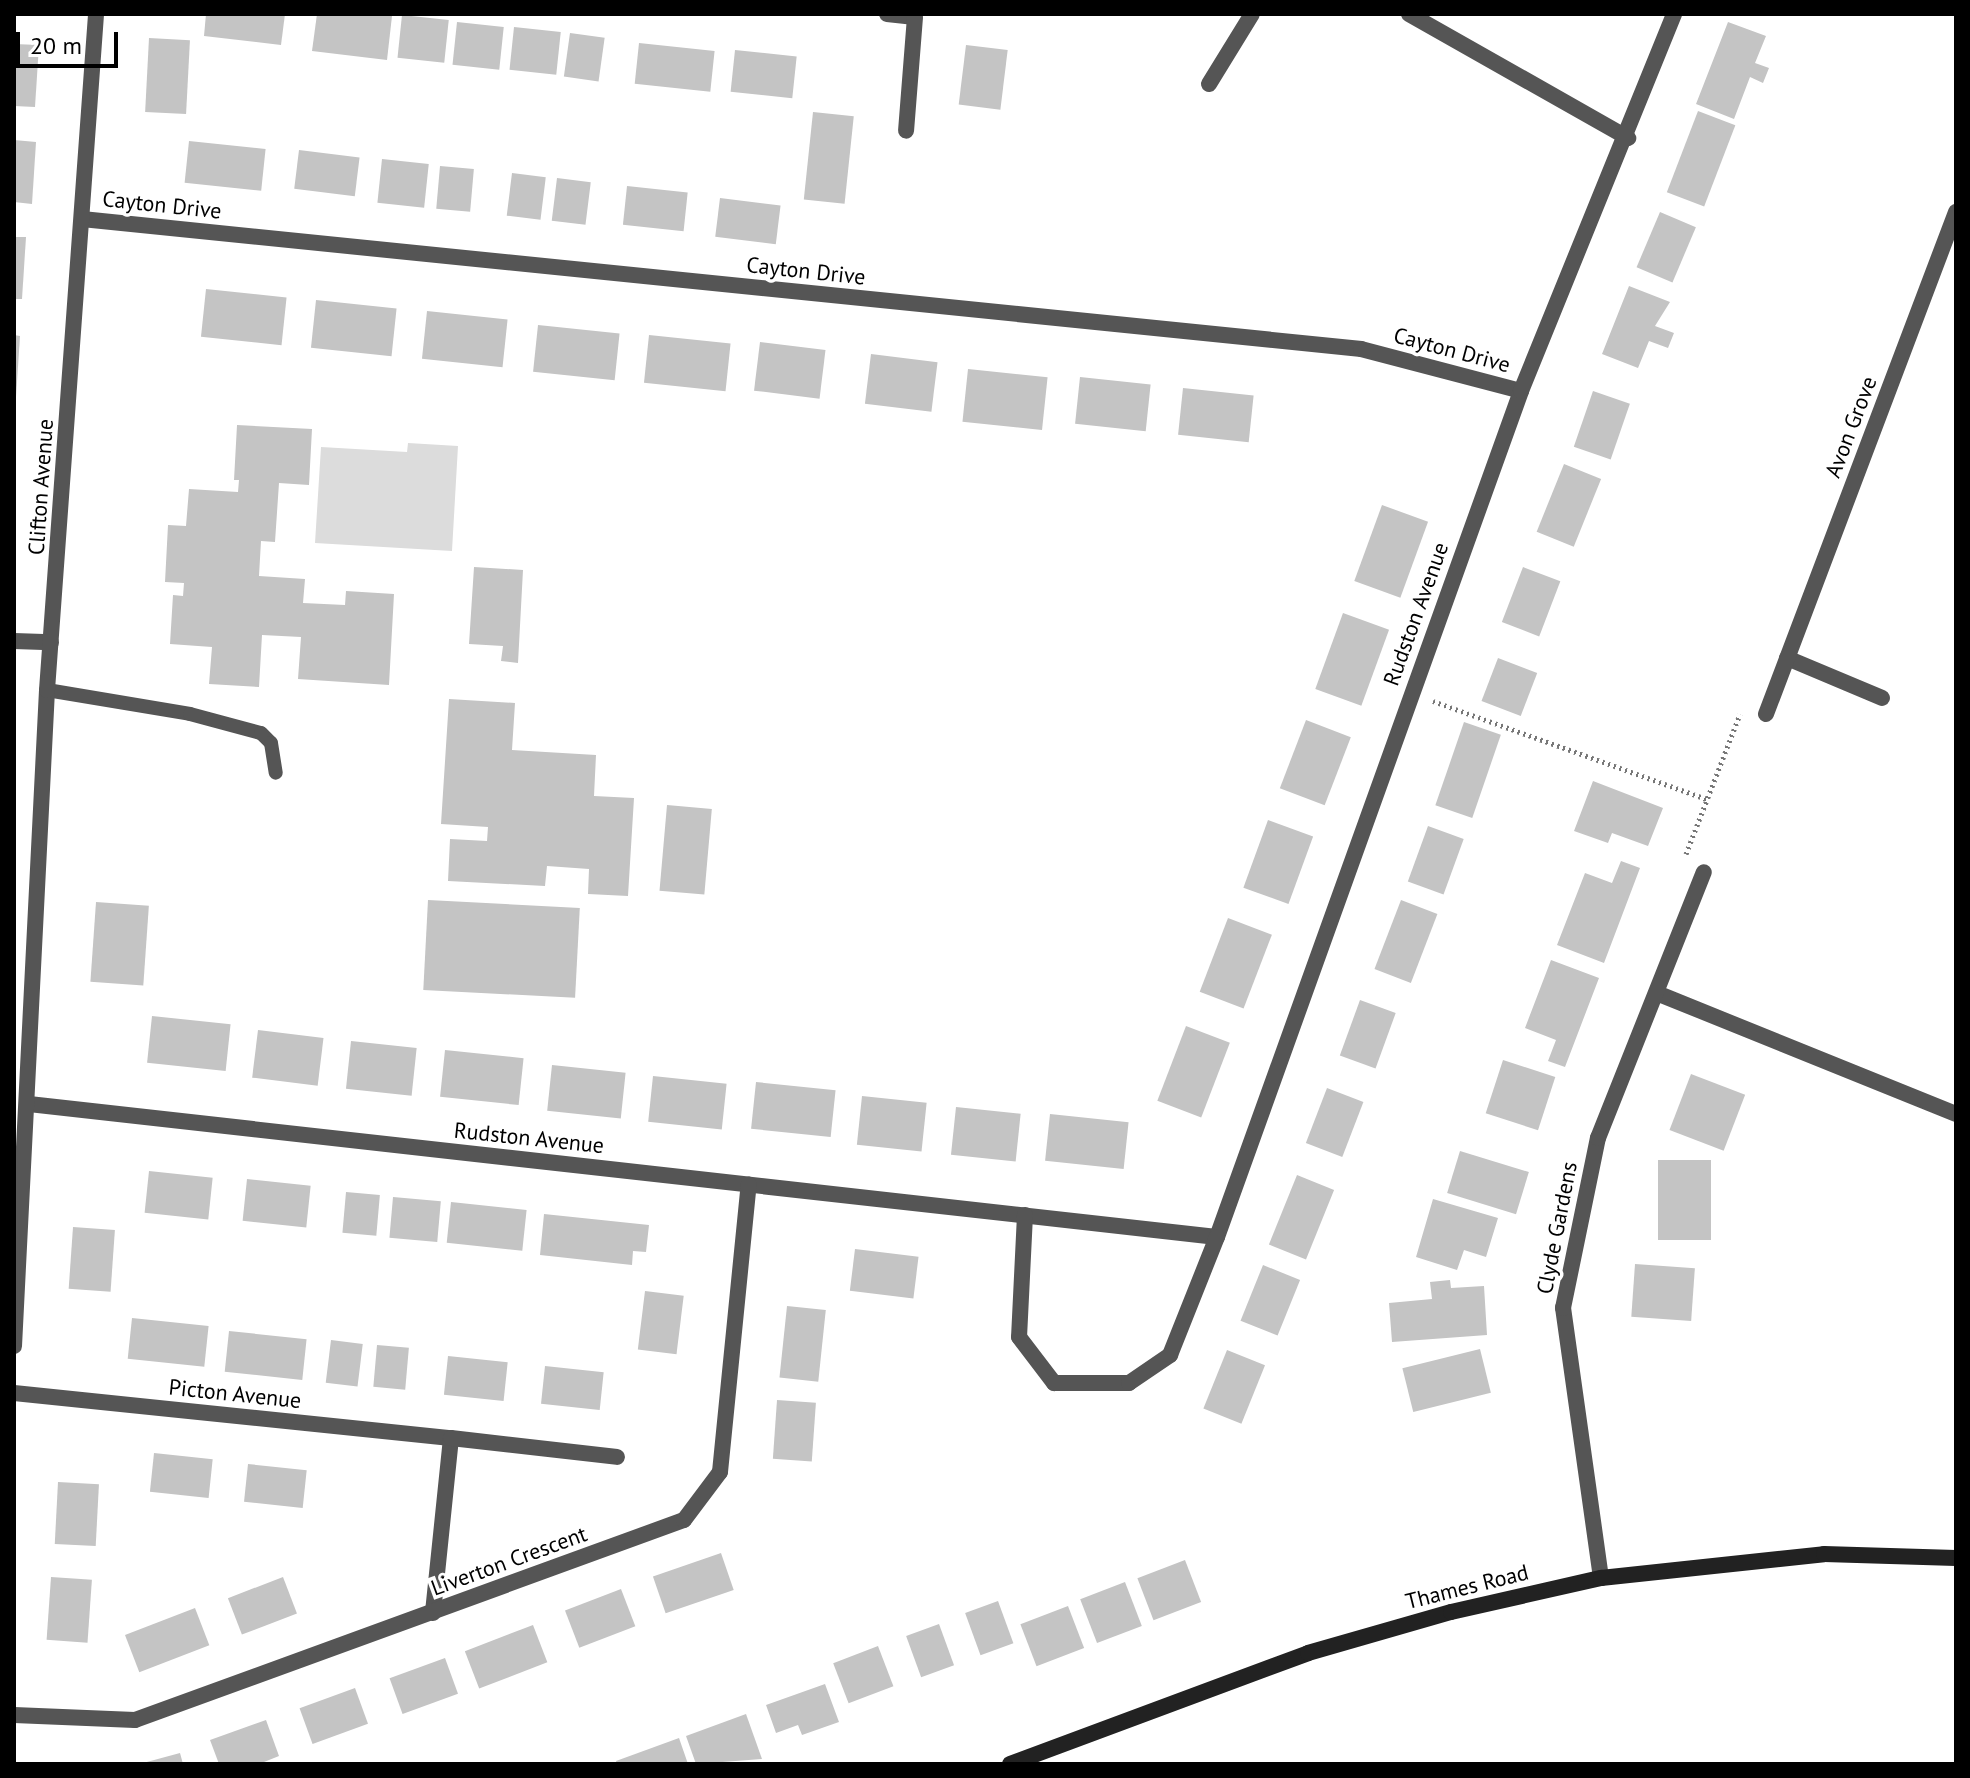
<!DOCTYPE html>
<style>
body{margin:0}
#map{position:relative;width:1970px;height:1778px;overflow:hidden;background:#fff;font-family:"PT Sans",sans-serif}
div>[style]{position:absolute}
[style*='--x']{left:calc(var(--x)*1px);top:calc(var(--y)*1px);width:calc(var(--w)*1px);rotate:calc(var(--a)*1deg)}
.green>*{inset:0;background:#dcdcdc}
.building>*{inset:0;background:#c4c4c4;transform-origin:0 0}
.path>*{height:5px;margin-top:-2.5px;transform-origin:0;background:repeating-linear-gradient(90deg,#777 0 2px,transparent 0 6px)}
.lane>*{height:14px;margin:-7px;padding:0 7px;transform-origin:7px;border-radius:7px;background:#555}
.street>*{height:16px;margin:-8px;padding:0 8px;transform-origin:8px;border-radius:8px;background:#555}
.secondary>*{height:16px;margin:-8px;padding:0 8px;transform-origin:8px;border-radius:8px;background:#222}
span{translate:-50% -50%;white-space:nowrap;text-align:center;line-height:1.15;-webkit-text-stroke:7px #fff;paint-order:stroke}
.street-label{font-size:22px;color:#000}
.frame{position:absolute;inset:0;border:16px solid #000;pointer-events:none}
.scale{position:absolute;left:16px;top:32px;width:102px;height:36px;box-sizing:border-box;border:4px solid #000;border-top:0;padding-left:10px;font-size:24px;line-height:28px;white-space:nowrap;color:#000;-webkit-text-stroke:6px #fff;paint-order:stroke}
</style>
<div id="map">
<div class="green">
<div style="clip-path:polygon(408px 443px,458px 446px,452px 551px,315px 543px,321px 447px,407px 452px)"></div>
</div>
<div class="building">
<div style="clip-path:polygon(206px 14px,285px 14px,281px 45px,204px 36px)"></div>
<div style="clip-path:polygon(317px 14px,392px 16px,387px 60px,312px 51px)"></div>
<div style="left:402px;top:15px;width:47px;height:43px;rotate:6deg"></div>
<div style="left:457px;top:22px;width:47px;height:43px;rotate:6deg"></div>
<div style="clip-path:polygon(1728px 22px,1766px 36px,1755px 63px,1769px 68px,1763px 83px,1750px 77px,1734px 119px,1696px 104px)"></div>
<div style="left:514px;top:27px;width:47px;height:43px;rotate:6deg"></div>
<div style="left:570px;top:33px;width:35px;height:44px;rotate:8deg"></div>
<div style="left:149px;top:38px;width:41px;height:74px;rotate:3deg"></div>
<div style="left:639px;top:43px;width:76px;height:41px;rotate:6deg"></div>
<div style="clip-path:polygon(14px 44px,39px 45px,35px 107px,14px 106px)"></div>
<div style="left:966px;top:45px;width:42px;height:60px;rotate:7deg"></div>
<div style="left:735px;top:50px;width:62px;height:42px;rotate:6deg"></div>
<div style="left:1698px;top:111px;width:40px;height:87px;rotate:21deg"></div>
<div style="left:813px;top:112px;width:41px;height:88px;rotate:6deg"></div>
<div style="clip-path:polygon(14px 140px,36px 142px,32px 204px,14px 202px)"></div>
<div style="left:189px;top:141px;width:77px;height:42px;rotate:6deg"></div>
<div style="left:299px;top:150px;width:61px;height:39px;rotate:7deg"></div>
<div style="left:382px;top:159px;width:47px;height:44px;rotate:6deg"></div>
<div style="left:440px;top:166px;width:34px;height:43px;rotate:5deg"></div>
<div style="left:512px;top:173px;width:34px;height:43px;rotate:7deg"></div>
<div style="left:557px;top:178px;width:34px;height:43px;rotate:7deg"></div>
<div style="left:627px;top:186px;width:61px;height:39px;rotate:6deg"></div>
<div style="left:720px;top:198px;width:61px;height:39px;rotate:7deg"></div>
<div style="left:1660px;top:212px;width:39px;height:60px;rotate:23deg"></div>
<div style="clip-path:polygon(14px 237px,26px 237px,22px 299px,14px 299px)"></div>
<div style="clip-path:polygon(1629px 286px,1670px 302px,1655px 326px,1674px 333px,1668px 348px,1649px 341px,1638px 368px,1602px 354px)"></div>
<div style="left:206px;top:289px;width:81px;height:48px;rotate:6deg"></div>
<div style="left:316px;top:300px;width:81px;height:48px;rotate:6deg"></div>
<div style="left:427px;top:311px;width:81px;height:48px;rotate:6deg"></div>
<div style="left:538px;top:325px;width:82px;height:47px;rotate:6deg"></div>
<div style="clip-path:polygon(14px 335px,20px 336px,16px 397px,14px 397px)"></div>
<div style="left:649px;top:335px;width:82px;height:48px;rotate:6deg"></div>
<div style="left:760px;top:342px;width:66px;height:49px;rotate:7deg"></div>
<div style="left:871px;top:354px;width:67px;height:50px;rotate:7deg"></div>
<div style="left:968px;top:369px;width:80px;height:53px;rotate:6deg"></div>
<div style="left:1080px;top:377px;width:71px;height:47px;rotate:6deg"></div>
<div style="left:1183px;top:388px;width:71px;height:47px;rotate:6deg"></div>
<div style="left:1593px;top:391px;width:39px;height:59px;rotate:19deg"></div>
<div style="clip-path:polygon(237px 425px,312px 429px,309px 485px,279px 483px,275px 542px,261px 541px,259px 576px,305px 579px,303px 603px,345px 605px,346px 591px,394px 594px,389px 685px,298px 679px,301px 637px,262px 635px,259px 687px,209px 684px,212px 647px,170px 644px,173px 595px,183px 596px,184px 583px,165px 582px,168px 525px,186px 526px,189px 489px,238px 492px,239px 480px,234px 480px)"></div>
<div style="left:1564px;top:464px;width:40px;height:73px;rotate:22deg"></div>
<div style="left:1382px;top:505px;width:49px;height:81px;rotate:20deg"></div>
<div style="clip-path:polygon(474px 567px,523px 570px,518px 663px,501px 661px,503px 646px,469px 644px)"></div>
<div style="left:1523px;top:567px;width:40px;height:59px;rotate:21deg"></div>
<div style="left:1343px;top:613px;width:49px;height:81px;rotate:20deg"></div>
<div style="left:1498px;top:658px;width:42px;height:46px;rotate:21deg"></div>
<div style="clip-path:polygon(449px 699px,515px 703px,512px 750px,596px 755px,594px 796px,634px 798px,628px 896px,588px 894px,589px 869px,547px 866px,545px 886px,448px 881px,450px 839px,487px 841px,488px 827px,441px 824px)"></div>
<div style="left:1306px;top:720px;width:48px;height:73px;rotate:21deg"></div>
<div style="left:1464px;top:722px;width:39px;height:88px;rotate:19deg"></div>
<div style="clip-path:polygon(1593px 781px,1663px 808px,1648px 846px,1612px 833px,1608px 843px,1574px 831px)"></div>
<div style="left:667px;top:805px;width:45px;height:86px;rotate:5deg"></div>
<div style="left:1268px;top:820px;width:48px;height:72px;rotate:20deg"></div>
<div style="left:1428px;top:826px;width:38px;height:59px;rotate:20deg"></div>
<div style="clip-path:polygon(1621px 861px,1640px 868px,1604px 963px,1557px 945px,1585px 873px,1612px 883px)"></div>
<div style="left:428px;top:900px;width:152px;height:90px;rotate:3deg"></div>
<div style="left:1401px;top:900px;width:39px;height:74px;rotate:21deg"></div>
<div style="left:96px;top:902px;width:53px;height:80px;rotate:4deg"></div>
<div style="left:1228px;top:918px;width:47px;height:79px;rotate:21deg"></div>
<div style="clip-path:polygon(1551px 960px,1599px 978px,1565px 1067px,1548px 1061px,1556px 1040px,1525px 1028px)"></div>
<div style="left:1360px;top:1000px;width:38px;height:59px;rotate:20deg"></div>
<div style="left:152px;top:1016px;width:79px;height:47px;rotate:6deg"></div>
<div style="left:1186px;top:1026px;width:47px;height:80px;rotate:21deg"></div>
<div style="left:258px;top:1030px;width:66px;height:48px;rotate:7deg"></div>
<div style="left:351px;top:1041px;width:66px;height:48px;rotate:6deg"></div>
<div style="left:445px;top:1050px;width:79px;height:47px;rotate:6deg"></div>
<div style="left:1503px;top:1060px;width:55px;height:56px;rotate:18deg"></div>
<div style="left:552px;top:1065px;width:74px;height:46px;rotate:6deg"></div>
<div style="left:1691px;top:1074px;width:58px;height:60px;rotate:21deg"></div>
<div style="left:653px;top:1076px;width:74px;height:46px;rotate:6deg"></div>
<div style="left:756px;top:1082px;width:80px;height:47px;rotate:6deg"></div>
<div style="left:1327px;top:1088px;width:39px;height:59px;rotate:21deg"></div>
<div style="left:862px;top:1096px;width:65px;height:49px;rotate:6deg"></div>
<div style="left:956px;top:1107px;width:65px;height:48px;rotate:6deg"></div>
<div style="left:1050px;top:1114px;width:79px;height:47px;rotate:6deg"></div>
<div style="left:1460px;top:1151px;width:72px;height:44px;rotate:17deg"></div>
<div style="left:1711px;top:1160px;width:80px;height:53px;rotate:90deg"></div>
<div style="left:149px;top:1171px;width:64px;height:42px;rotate:6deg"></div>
<div style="left:1297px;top:1175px;width:40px;height:75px;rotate:22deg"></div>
<div style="left:247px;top:1179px;width:64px;height:42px;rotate:6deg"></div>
<div style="left:346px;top:1192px;width:34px;height:41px;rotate:5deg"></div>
<div style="left:393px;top:1197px;width:48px;height:41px;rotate:5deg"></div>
<div style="clip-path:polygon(1433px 1199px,1498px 1218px,1486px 1257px,1464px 1250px,1457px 1270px,1416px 1257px)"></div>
<div style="left:451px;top:1202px;width:76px;height:41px;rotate:6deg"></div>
<div style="clip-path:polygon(544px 1214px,649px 1225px,646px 1252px,633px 1251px,632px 1265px,540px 1255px)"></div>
<div style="left:73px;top:1227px;width:42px;height:62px;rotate:4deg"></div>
<div style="left:855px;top:1249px;width:64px;height:42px;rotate:7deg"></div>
<div style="left:1635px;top:1264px;width:60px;height:53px;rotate:4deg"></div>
<div style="left:1263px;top:1265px;width:40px;height:60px;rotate:22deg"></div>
<div style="clip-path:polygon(1450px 1280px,1451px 1288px,1484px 1286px,1487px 1335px,1392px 1342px,1389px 1303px,1432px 1299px,1430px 1282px)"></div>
<div style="left:645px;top:1291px;width:39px;height:59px;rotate:7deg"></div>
<div style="left:787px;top:1306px;width:39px;height:72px;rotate:6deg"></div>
<div style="left:132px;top:1318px;width:77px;height:41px;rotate:6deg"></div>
<div style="left:229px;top:1331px;width:78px;height:41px;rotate:6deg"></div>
<div style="left:331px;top:1340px;width:32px;height:43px;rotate:7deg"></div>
<div style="left:377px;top:1345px;width:32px;height:42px;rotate:5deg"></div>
<div style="left:1480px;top:1349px;width:45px;height:80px;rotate:76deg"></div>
<div style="left:1227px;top:1350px;width:41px;height:63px;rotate:22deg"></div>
<div style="left:448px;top:1356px;width:60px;height:39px;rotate:6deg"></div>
<div style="left:545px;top:1366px;width:59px;height:38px;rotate:6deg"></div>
<div style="left:777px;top:1400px;width:39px;height:59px;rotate:4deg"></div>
<div style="left:154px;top:1453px;width:59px;height:39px;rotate:6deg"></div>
<div style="left:248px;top:1464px;width:59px;height:38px;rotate:6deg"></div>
<div style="left:58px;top:1482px;width:41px;height:62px;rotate:3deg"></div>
<div style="left:721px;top:1553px;width:39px;height:72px;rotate:71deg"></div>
<div style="left:1185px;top:1560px;width:45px;height:51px;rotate:69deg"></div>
<div style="left:51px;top:1577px;width:41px;height:63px;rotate:4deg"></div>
<div style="left:283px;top:1577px;width:39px;height:59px;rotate:69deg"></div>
<div style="left:1125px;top:1582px;width:47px;height:48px;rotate:69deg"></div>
<div style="left:621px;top:1589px;width:40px;height:60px;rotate:69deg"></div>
<div style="left:998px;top:1601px;width:45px;height:35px;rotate:70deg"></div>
<div style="left:1068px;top:1606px;width:45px;height:51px;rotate:69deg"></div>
<div style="left:195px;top:1608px;width:40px;height:75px;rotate:69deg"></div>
<div style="left:939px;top:1624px;width:44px;height:35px;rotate:70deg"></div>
<div style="left:533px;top:1625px;width:40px;height:73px;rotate:69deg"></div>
<div style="left:878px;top:1646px;width:43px;height:48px;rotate:69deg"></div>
<div style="left:445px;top:1658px;width:38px;height:59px;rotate:70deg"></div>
<div style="clip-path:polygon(825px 1684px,839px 1722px,802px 1735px,798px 1725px,776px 1733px,766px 1705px)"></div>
<div style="left:355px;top:1688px;width:38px;height:59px;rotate:70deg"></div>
<div style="clip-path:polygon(746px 1714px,762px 1759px,696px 1764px,686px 1736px)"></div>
<div style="clip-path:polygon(266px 1720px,279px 1756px,259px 1764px,219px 1764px,210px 1740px)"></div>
<div style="clip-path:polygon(679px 1738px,688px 1764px,617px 1764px,616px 1761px)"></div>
<div style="clip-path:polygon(180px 1753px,183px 1764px,143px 1764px,143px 1763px)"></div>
</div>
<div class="path">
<div style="--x:1433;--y:701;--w:291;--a:19.7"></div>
<div style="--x:1686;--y:854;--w:150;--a:-68.9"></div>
</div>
<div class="lane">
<div style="--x:47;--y:690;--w:145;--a:9.5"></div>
<div style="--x:190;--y:714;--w:73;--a:15"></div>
<div style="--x:261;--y:733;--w:14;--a:45"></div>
<div style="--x:271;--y:743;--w:30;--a:81"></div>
</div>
<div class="street">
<div style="--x:887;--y:14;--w:28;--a:6"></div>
<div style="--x:915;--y:17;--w:114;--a:94.5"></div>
<div style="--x:1409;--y:14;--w:252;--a:29.5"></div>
<div style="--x:1209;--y:84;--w:82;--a:-58.4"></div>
<div style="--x:82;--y:219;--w:1286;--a:5.8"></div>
<div style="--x:1361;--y:349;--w:165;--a:14.7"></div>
<div style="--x:14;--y:641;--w:37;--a:2"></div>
<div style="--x:1787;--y:658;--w:103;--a:22.8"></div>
<div style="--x:1766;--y:714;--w:537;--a:-69.27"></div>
<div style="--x:1659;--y:994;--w:320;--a:22"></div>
<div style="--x:29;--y:1104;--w:1195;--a:6.39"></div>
<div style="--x:1217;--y:1237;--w:899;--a:-70.23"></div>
<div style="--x:1521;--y:391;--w:407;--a:-67.9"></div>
<div style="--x:1025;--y:1215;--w:122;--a:92.8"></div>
<div style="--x:1019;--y:1337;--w:58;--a:52.7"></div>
<div style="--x:1054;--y:1383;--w:75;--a:0"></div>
<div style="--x:1129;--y:1383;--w:50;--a:-34.3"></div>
<div style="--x:1170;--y:1355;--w:127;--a:-68.3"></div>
<div style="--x:14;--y:1346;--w:657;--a:-87.12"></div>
<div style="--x:47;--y:690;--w:678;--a:-85.85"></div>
<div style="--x:14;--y:1393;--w:439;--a:5.9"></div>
<div style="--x:451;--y:1438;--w:176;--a:95.9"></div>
<div style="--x:451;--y:1438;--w:167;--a:6.5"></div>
<div style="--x:1601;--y:1578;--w:273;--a:-98"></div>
<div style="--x:1563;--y:1308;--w:174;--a:-78.4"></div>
<div style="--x:1598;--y:1138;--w:286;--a:-68.3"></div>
<div style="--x:14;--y:1715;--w:121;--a:2.4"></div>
<div style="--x:135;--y:1720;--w:584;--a:-20.02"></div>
<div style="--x:684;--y:1520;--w:60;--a:-53.1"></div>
<div style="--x:720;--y:1472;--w:289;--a:-84.3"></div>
</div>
<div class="secondary">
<div style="--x:1010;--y:1764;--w:318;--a:-20.4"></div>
<div style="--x:1308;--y:1653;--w:149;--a:-16"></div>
<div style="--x:1451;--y:1612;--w:154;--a:-12.8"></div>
<div style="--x:1601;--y:1578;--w:224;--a:-6.1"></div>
<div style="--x:1824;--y:1554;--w:132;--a:1.7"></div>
</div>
<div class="street-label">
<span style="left:162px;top:205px;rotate:6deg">Cayton Drive</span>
<span style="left:806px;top:271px;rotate:6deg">Cayton Drive</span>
<span style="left:1452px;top:350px;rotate:15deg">Cayton Drive</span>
<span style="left:1851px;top:427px;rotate:-69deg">Avon Grove</span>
<span style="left:41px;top:487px;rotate:-86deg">Clifton Avenue</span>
<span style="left:1416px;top:614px;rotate:-70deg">Rudston Avenue</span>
<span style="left:529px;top:1138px;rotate:6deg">Rudston Avenue</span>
<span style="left:1557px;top:1228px;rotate:-79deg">Clyde Gardens</span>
<span style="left:235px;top:1394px;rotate:6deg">Picton Avenue</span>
<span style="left:509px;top:1561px;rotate:-20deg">Liverton Crescent</span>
<span style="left:1467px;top:1587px;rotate:-14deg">Thames Road</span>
</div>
<div class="frame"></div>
<div class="scale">20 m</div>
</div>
